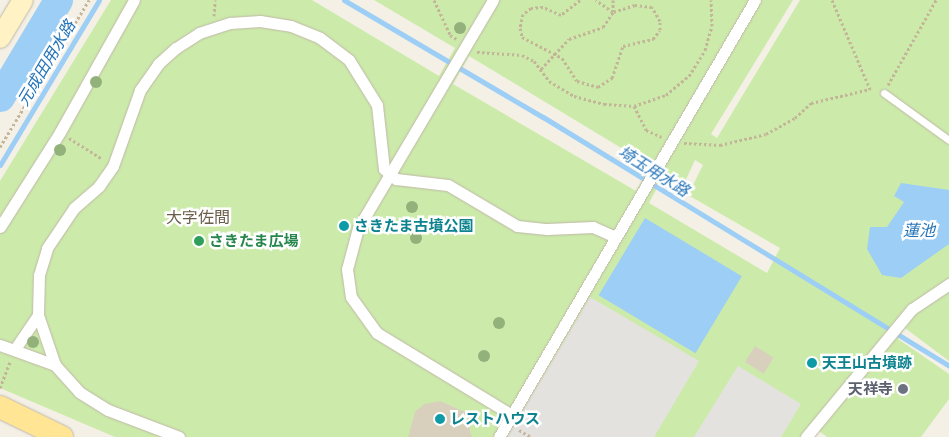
<!DOCTYPE html>
<meta charset="utf-8">
<style>
body{margin:0}
#map{position:relative;width:949px;height:437px;overflow:hidden;background:#f4f0e6;font-family:Mulish,"Noto Sans JP",sans-serif}
div>[style]{position:absolute}
[style*='--x']{left:calc(var(--x)*1px);top:calc(var(--y)*1px);width:calc(var(--w)*1px);rotate:calc(var(--a)*1deg)}
.green>*{inset:0;background:#ccebab}
.parking>*{inset:0;background:#e4e2de}
.water>*{inset:0;background:#9dcef5;transform-origin:0 0}
.stream>*{height:5px;margin:-2.5px;padding:0 2.5px;transform-origin:2.5px;border-radius:2.5px;background:#9dcef5}
.river>*{height:29px;margin:-14.5px;padding:0 14.5px;transform-origin:14.5px;border-radius:14.5px;background:#9dcef5}
.building>*{inset:0;background:#d9cfbd;transform-origin:0 0}
.path>*{height:3px;margin-top:-1.5px;transform-origin:0;background:repeating-linear-gradient(90deg,#c3b598 0 2.5px,transparent 0 5px)}
.roads{filter:drop-shadow(0 0 1px #c0b9a7) drop-shadow(0 0 1px #c0b9a7)}
.service>*{height:7px;margin:-3.5px;padding:0 3.5px;transform-origin:3.5px;border-radius:3.5px;background:#fff}
.pedestrian>*{height:11px;margin:-5.5px;padding:0 5.5px;transform-origin:5.5px;border-radius:5.5px;background:#fff}
.secondary>*{height:20px;margin:-10px;padding:0 10px;transform-origin:10px;border-radius:10px;background:#fff3c5}
.primary>*{height:22px;margin:-11px;padding:0 11px;transform-origin:11px;border-radius:11px;background:#ffe594}
.trees>*{width:12px;height:12px;margin:-6px;border-radius:50%;background:#92b17b}
.dots>*{width:14px;height:14px;translate:-50% -50%;box-sizing:border-box;border:2px solid #fff;border-radius:50%}
span{translate:-50% -50%;white-space:nowrap;text-align:center;line-height:1.15;-webkit-text-stroke:5px #fff;paint-order:stroke}
.culture-label{font-size:15px;color:#0d838f;font-weight:700}
.left{translate:0 -50%;text-align:left}
.leisure-label{font-size:15px;color:#27864d;font-weight:700}
.worship-label{font-size:15px;color:#5b616d;font-weight:700}
.right{translate:-100% -50%;text-align:right}
.water-label{font-size:16px;color:#2675ba;font-style:italic}
.neighbourhood-label{font-size:16px;color:#6b5f4b}
</style>
<div id="map">
<div class="green">
<div style="clip-path:polygon(evenodd,111px 0,312px 0,439px 76px,455px 48px,374px 0,793px 0,711px 134px,717px 138px,800px 0,949px 0,949px 361px,905px 328px,898px 339px,949px 374px,949px 399px,921px 437px,827px 437px,819px 431px,813px 437px,115px 437px,0 388px,0 181px,111px 0,469px 56px,651px 166px,636px 191px,453px 84px,469px 56px,111px 0,695px 160px,703px 165px,688px 195px,780px 248px,767px 273px,649px 203px,664px 175px,683px 186px,695px 160px)"></div>
</div>
<div class="parking">
<div style="clip-path:polygon(590px 297px,699px 361px,654px 437px,507px 437px)"></div>
<div style="clip-path:polygon(738px 366px,801px 404px,781px 437px,694px 437px)"></div>
</div>
<div class="water">
<div style="clip-path:polygon(901px 183px,949px 190px,949px 244px,901px 278px,882px 275px,867px 249px,870px 227px,887px 227px,904px 202px,894px 196px)"></div>
<div style="left:645px;top:218px;width:113px;height:90px;rotate:31deg"></div>
</div>
<div class="stream">
<div style="--x:344;--y:0;--w:231;--a:30.5"></div>
<div style="--x:543;--y:117;--w:476;--a:31.5"></div>
<div style="--x:0;--y:165;--w:192;--a:-59"></div>
</div>
<div class="river">
<div style="--x:0;--y:97;--w:113;--a:-59.1"></div>
</div>
<div class="building">
<div style="left:755px;top:346px;width:22px;height:19px;rotate:32deg"></div>
<div style="clip-path:polygon(440px 401px,465px 412px,472px 437px,408px 437px,415px 412px,424px 404px)"></div>
</div>
<div class="path">
<div style="--x:434;--y:0;--w:38;--a:65"></div>
<div style="--x:450;--y:35;--w:8;--a:30"></div>
<div style="--x:580;--y:0;--w:24;--a:142"></div>
<div style="--x:561;--y:15;--w:20;--a:-156"></div>
<div style="--x:543;--y:7;--w:12;--a:175"></div>
<div style="--x:531;--y:8;--w:10;--a:143"></div>
<div style="--x:523;--y:14;--w:14;--a:102"></div>
<div style="--x:520;--y:28;--w:9;--a:77"></div>
<div style="--x:522;--y:37;--w:45;--a:27.7"></div>
<div style="--x:562;--y:58;--w:27;--a:57"></div>
<div style="--x:577;--y:81;--w:22;--a:16"></div>
<div style="--x:598;--y:87;--w:17;--a:-33"></div>
<div style="--x:612;--y:78;--w:34;--a:-71"></div>
<div style="--x:623;--y:46;--w:31;--a:-13"></div>
<div style="--x:653;--y:39;--w:11;--a:-52"></div>
<div style="--x:660;--y:30;--w:9;--a:-90"></div>
<div style="--x:660;--y:21;--w:16;--a:-120"></div>
<div style="--x:652;--y:7;--w:17;--a:-173"></div>
<div style="--x:635;--y:5;--w:23;--a:162"></div>
<div style="--x:613;--y:12;--w:21;--a:-145"></div>
<div style="--x:832;--y:0;--w:97;--a:66.9"></div>
<div style="--x:214;--y:16;--w:16;--a:-86"></div>
<div style="--x:477;--y:52;--w:45;--a:3.8"></div>
<div style="--x:522;--y:55;--w:13;--a:27"></div>
<div style="--x:534;--y:61;--w:25;--a:53"></div>
<div style="--x:549;--y:81;--w:29;--a:31"></div>
<div style="--x:574;--y:96;--w:31;--a:15"></div>
<div style="--x:604;--y:104;--w:30;--a:4"></div>
<div style="--x:634;--y:106;--w:34;--a:-19"></div>
<div style="--x:666;--y:95;--w:30;--a:-40"></div>
<div style="--x:689;--y:76;--w:31;--a:-58"></div>
<div style="--x:705;--y:50;--w:25;--a:-74"></div>
<div style="--x:712;--y:26;--w:26;--a:-92"></div>
<div style="--x:541;--y:69;--w:41;--a:-47"></div>
<div style="--x:569;--y:39;--w:36;--a:-19"></div>
<div style="--x:603;--y:27;--w:18;--a:-56"></div>
<div style="--x:613;--y:12;--w:12;--a:-90"></div>
<div style="--x:888;--y:85;--w:98;--a:-60.5"></div>
<div style="--x:634;--y:106;--w:27;--a:63"></div>
<div style="--x:646;--y:130;--w:17;--a:24"></div>
<div style="--x:69;--y:138;--w:39;--a:32"></div>
<div style="--x:684;--y:143;--w:36;--a:3"></div>
<div style="--x:720;--y:145;--w:47;--a:-13.4"></div>
<div style="--x:766;--y:134;--w:33;--a:-29"></div>
<div style="--x:795;--y:118;--w:22;--a:-43"></div>
<div style="--x:811;--y:103;--w:61;--a:-13.3"></div>
<div style="--x:0;--y:147;--w:172;--a:-58.8"></div>
<div style="--x:0;--y:388;--w:28;--a:-69"></div>
<div style="--x:519;--y:430;--w:14;--a:30"></div>
</div>
<div class="roads">
<div class="service">
<div style="--x:884;--y:93;--w:80;--a:35.9"></div>
</div>
<div class="pedestrian">
<div style="--x:493;--y:0;--w:265;--a:120.6"></div>
<div style="--x:358;--y:228;--w:42;--a:105"></div>
<div style="--x:347;--y:269;--w:28;--a:82"></div>
<div style="--x:351;--y:297;--w:44;--a:54.2"></div>
<div style="--x:377;--y:333;--w:158;--a:31.3"></div>
<div style="--x:0;--y:227;--w:112;--a:-57.7"></div>
<div style="--x:60;--y:132;--w:151;--a:-60.7"></div>
<div style="--x:38;--y:315;--w:40;--a:-88.6"></div>
<div style="--x:39;--y:275;--w:28;--a:-73"></div>
<div style="--x:47;--y:248;--w:48;--a:-56"></div>
<div style="--x:74;--y:208;--w:33;--a:-41"></div>
<div style="--x:99;--y:186;--w:24;--a:-55"></div>
<div style="--x:113;--y:166;--w:81;--a:-70.4"></div>
<div style="--x:140;--y:90;--w:32;--a:-55"></div>
<div style="--x:158;--y:64;--w:24;--a:-42"></div>
<div style="--x:176;--y:48;--w:27;--a:-33"></div>
<div style="--x:199;--y:33;--w:33;--a:-18"></div>
<div style="--x:230;--y:23;--w:30;--a:-4"></div>
<div style="--x:260;--y:21;--w:31;--a:9"></div>
<div style="--x:291;--y:26;--w:31;--a:22"></div>
<div style="--x:320;--y:38;--w:36;--a:37"></div>
<div style="--x:349;--y:60;--w:53;--a:58.1"></div>
<div style="--x:377;--y:105;--w:64;--a:83.8"></div>
<div style="--x:384;--y:169;--w:16;--a:40"></div>
<div style="--x:396;--y:179;--w:52;--a:6.6"></div>
<div style="--x:448;--y:185;--w:80;--a:30.7"></div>
<div style="--x:517;--y:226;--w:30;--a:6"></div>
<div style="--x:547;--y:229;--w:46;--a:-2.5"></div>
<div style="--x:593;--y:227;--w:24;--a:24"></div>
<div style="--x:0;--y:345;--w:59;--a:20"></div>
<div style="--x:55;--y:365;--w:53;--a:-108.8"></div>
<div style="--x:38;--y:315;--w:41;--a:124.1"></div>
<div style="--x:55;--y:365;--w:36;--a:48"></div>
<div style="--x:79;--y:392;--w:34;--a:32"></div>
<div style="--x:108;--y:410;--w:76;--a:20.8"></div>
<div style="--x:499;--y:437;--w:506;--a:-59.64"></div>
<div style="--x:806;--y:437;--w:166;--a:-50.4"></div>
<div style="--x:912;--y:309;--w:45;--a:-34"></div>
</div>
<div class="secondary">
<div style="--x:0;--y:38;--w:44;--a:-58.8"></div>
</div>
<div class="primary">
<div style="--x:0;--y:407;--w:69;--a:25.8"></div>
</div>
</div>
<div class="trees">
<div style="left:460px;top:28px"></div>
<div style="left:96px;top:82px"></div>
<div style="left:60px;top:150px"></div>
<div style="left:412px;top:207px"></div>
<div style="left:446px;top:227px"></div>
<div style="left:416px;top:238px"></div>
<div style="left:499px;top:323px"></div>
<div style="left:33px;top:342px"></div>
<div style="left:484px;top:356px"></div>
</div>
<div class="dots">
<div style="left:344px;top:226px;background:#0f9aa8"></div>
<div style="left:199px;top:241px;background:#2e9e5b"></div>
<div style="left:812px;top:363px;background:#0f9aa8"></div>
<div style="left:903px;top:389px;background:#6b7280"></div>
<div style="left:440px;top:419px;background:#0f9aa8"></div>
</div>
<div class="culture-label">
<span class="left" style="left:354px;top:226px">さきたま古墳公園</span>
<span class="left" style="left:822px;top:363px">天王山古墳跡</span>
<span class="left" style="left:450px;top:419px">レストハウス</span>
</div>
<div class="leisure-label">
<span class="left" style="left:209px;top:241px">さきたま広場</span>
</div>
<div class="worship-label">
<span class="right" style="left:893px;top:389px">天祥寺</span>
</div>
<div class="water-label">
<span style="left:46px;top:63px;rotate:-59deg">元成田用水路</span>
<span style="left:654px;top:171px;rotate:32deg">埼玉用水路</span>
<span style="left:919px;top:230px">蓮池</span>
</div>
<div class="neighbourhood-label">
<span style="left:198px;top:217px">大字佐間</span>
</div>
</div>
